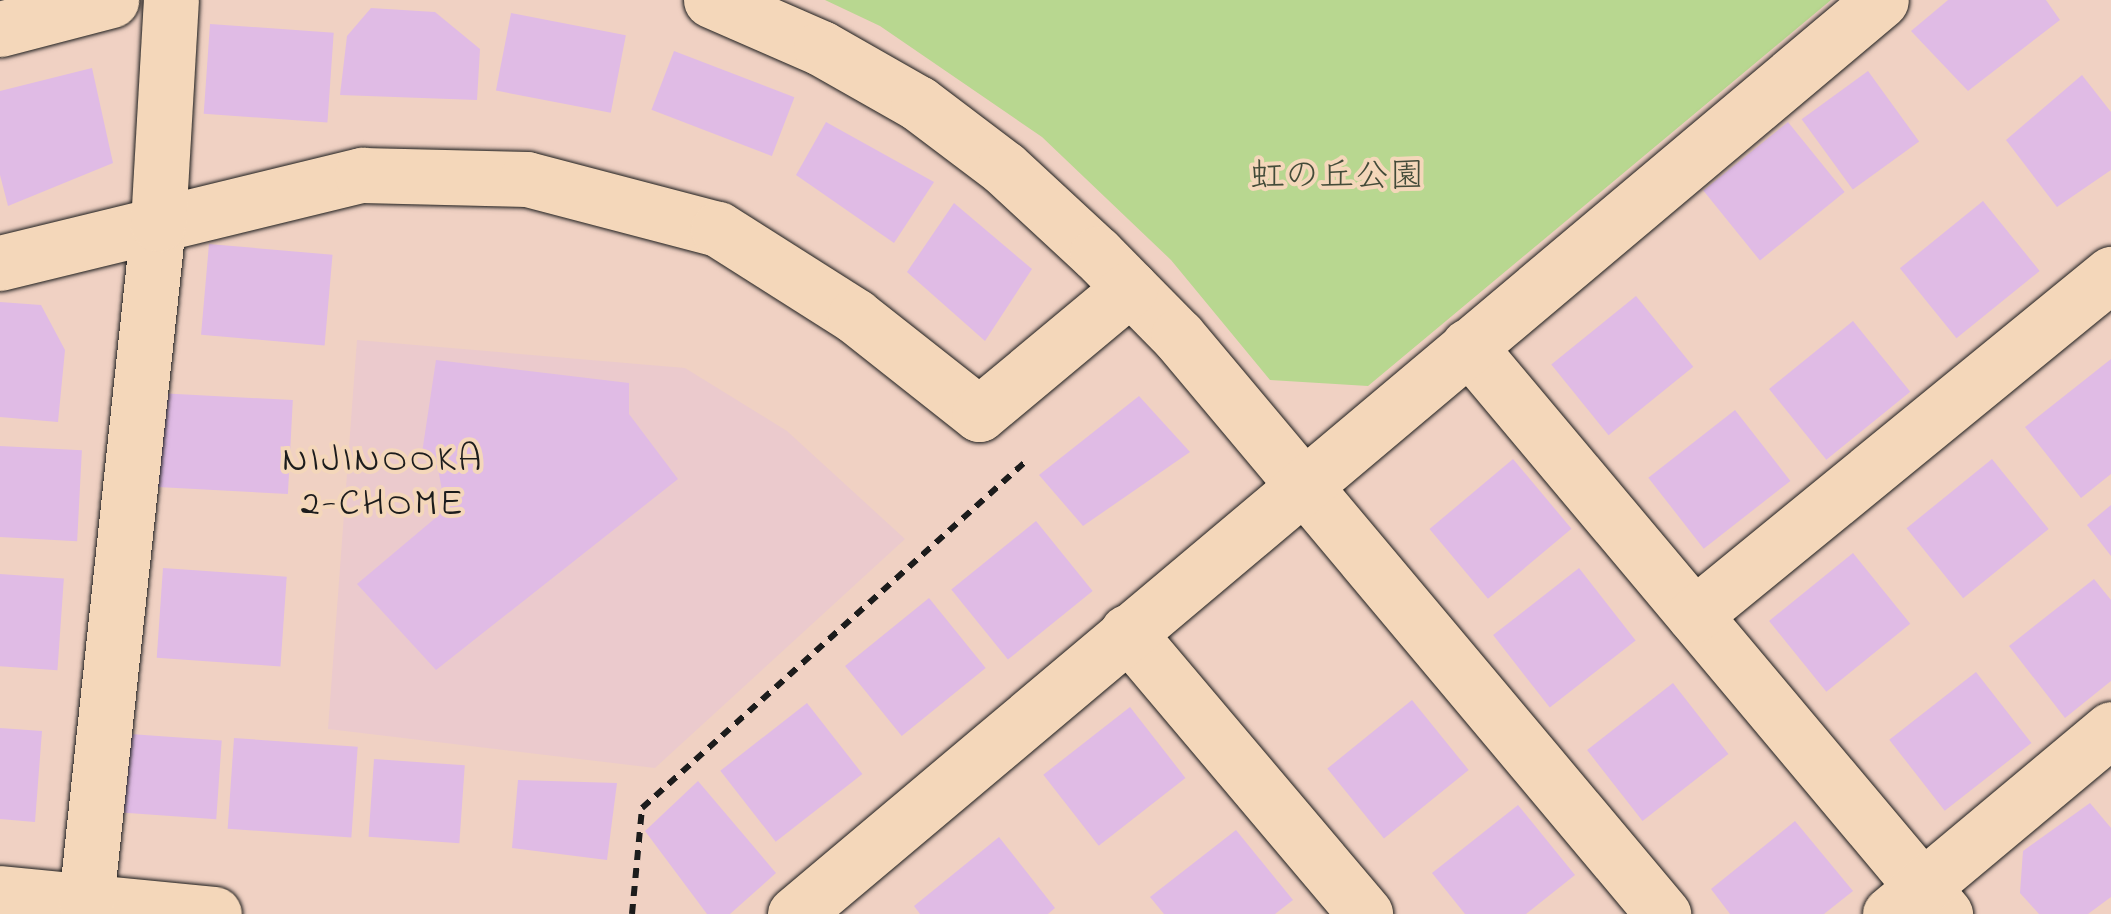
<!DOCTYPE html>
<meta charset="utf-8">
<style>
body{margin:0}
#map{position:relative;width:2111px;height:914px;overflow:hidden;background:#f0d1c3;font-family:"Indie Flower","Klee One",sans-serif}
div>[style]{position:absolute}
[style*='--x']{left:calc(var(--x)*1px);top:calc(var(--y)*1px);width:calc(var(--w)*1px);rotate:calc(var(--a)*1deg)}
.built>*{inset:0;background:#ebcacd}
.green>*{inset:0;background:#b8d790}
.building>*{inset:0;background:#e0bbe5;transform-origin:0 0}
.path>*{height:6px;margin-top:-3px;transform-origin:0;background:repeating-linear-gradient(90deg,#1c1c1c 0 10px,transparent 0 18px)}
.roads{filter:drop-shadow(0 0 2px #1c1c1c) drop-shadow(0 0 2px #1c1c1c)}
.minor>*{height:55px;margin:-27.5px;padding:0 27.5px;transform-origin:27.5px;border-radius:27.5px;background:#f4d7ba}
span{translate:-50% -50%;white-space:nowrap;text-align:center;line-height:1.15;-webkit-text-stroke:8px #f4d7ba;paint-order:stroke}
.park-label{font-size:35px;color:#434b39}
.neighbourhood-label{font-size:38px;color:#1c1c1c;letter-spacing:2.5px}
</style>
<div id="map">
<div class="built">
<div style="clip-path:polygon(357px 340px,685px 368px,787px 431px,905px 539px,655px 768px,328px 729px)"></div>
</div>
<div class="green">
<div style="clip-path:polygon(825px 0,1831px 0,1368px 386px,1270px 380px,1171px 260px,1042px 137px,880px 26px)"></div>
</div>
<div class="building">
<div style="clip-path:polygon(1948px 0,2046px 0,2060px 20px,1968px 91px,1911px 31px)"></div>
<div style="clip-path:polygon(371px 8px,435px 12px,480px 49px,477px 100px,340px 95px,347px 36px)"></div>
<div style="left:511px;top:13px;width:117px;height:79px;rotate:11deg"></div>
<div style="left:210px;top:24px;width:124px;height:90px;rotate:4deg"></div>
<div style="left:674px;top:51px;width:129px;height:63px;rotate:21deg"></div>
<div style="clip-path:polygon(92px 68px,113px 163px,8px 206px,0 175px,0 91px)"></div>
<div style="left:1868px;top:71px;width:87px;height:82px;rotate:54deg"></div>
<div style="clip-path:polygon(2082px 75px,2111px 112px,2111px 170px,2057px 207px,2006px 140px)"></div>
<div style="clip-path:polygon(826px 122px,934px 182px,894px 243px,796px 175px)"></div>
<div style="left:1788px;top:122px;width:90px;height:109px;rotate:51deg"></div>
<div style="left:1983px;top:201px;width:90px;height:107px;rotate:51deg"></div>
<div style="clip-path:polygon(954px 203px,1032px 269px,985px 341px,907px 272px)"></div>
<div style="left:209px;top:244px;width:124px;height:91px;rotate:5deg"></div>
<div style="left:1636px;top:296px;width:91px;height:109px;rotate:51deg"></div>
<div style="clip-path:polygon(0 302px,41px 305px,65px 350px,58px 422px,0 417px)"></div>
<div style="left:1853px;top:321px;width:91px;height:108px;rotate:51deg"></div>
<div style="clip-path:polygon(2111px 359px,2111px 474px,2081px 498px,2025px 427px)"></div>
<div style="clip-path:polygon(436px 360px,629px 383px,629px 414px,678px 479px,436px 670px,357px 584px,458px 499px,442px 490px,438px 469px,422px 453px)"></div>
<div style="left:158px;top:393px;width:135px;height:94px;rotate:3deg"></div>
<div style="clip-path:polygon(1139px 396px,1190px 452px,1083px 526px,1039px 475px)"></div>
<div style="left:1735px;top:410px;width:90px;height:110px;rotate:52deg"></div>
<div style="left:0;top:446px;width:82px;height:91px;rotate:3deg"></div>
<div style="left:1513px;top:459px;width:91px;height:109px;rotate:50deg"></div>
<div style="left:1992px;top:459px;width:90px;height:110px;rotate:51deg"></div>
<div style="clip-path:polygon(2111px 505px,2111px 556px,2087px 525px)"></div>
<div style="left:1036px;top:521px;width:90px;height:109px;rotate:51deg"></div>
<div style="left:1853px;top:553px;width:91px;height:108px;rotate:51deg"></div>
<div style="left:163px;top:568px;width:124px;height:90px;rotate:4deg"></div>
<div style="left:1579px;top:568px;width:92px;height:109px;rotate:52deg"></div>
<div style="left:0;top:574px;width:64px;height:92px;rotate:4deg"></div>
<div style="clip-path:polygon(2094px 579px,2111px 600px,2111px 681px,2065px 718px,2009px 646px)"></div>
<div style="left:929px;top:598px;width:90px;height:108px;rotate:51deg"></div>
<div style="left:1976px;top:672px;width:90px;height:110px;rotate:52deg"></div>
<div style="left:1673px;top:683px;width:90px;height:109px;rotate:52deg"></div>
<div style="left:1412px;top:700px;width:90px;height:109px;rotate:51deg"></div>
<div style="left:807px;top:703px;width:90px;height:110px;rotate:52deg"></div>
<div style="left:1130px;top:707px;width:90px;height:110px;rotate:52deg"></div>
<div style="clip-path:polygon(0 728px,42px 731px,35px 822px,0 819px)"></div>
<div style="left:116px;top:733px;width:106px;height:79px;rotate:4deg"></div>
<div style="left:234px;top:738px;width:124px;height:91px;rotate:4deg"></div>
<div style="left:374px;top:759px;width:91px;height:78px;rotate:4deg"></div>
<div style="clip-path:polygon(518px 780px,617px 783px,607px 860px,512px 848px)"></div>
<div style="clip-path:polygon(698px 781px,776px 873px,730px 914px,707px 914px,645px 831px)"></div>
<div style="clip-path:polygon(2090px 803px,2111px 828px,2111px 897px,2088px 914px,2039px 914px,2020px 893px,2023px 851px)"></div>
<div style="clip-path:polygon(1518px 805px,1575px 875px,1526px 914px,1465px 914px,1432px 873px)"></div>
<div style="clip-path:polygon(1795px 821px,1853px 891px,1824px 914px,1730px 914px,1711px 889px)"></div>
<div style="clip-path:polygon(1236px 830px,1293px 900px,1275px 914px,1164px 914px,1150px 897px)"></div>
<div style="clip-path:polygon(999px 837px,1055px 908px,1048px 914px,920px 914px,914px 906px)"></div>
</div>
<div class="path">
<div style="--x:632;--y:914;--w:106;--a:-84.6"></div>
<div style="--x:642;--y:808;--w:516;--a:-42.09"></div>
</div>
<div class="roads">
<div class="minor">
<div style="--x:711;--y:0;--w:120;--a:23.6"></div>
<div style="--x:821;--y:48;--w:112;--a:29.6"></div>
<div style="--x:918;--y:103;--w:108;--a:37.1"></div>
<div style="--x:1004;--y:168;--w:127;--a:42.8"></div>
<div style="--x:1097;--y:254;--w:115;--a:45.4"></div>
<div style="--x:1178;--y:336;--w:755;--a:50"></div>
<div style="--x:0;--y:29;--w:115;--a:-14.6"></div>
<div style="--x:0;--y:263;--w:373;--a:-13.7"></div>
<div style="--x:362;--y:175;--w:165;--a:1.4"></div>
<div style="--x:527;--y:179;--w:197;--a:14.7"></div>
<div style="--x:718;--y:229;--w:162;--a:32.4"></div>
<div style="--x:855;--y:316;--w:158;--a:38.3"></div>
<div style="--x:979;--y:414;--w:197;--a:-39.8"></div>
<div style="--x:1468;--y:346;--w:742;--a:49.98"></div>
<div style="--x:1694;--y:615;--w:539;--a:-39.27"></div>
<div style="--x:1127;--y:632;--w:369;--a:49.8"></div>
<div style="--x:0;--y:893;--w:215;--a:5.6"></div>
<div style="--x:86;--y:901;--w:681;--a:-83.93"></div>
<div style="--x:158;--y:224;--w:224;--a:-86.7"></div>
<div style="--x:795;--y:914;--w:1419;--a:-40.08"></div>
<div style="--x:1890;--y:914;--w:288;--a:-39.9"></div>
</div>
</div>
<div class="park-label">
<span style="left:1337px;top:178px">虹の丘公園</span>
</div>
<div class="neighbourhood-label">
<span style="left:383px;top:484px">NIJINOOKA<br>2-CHOME</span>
</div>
</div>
